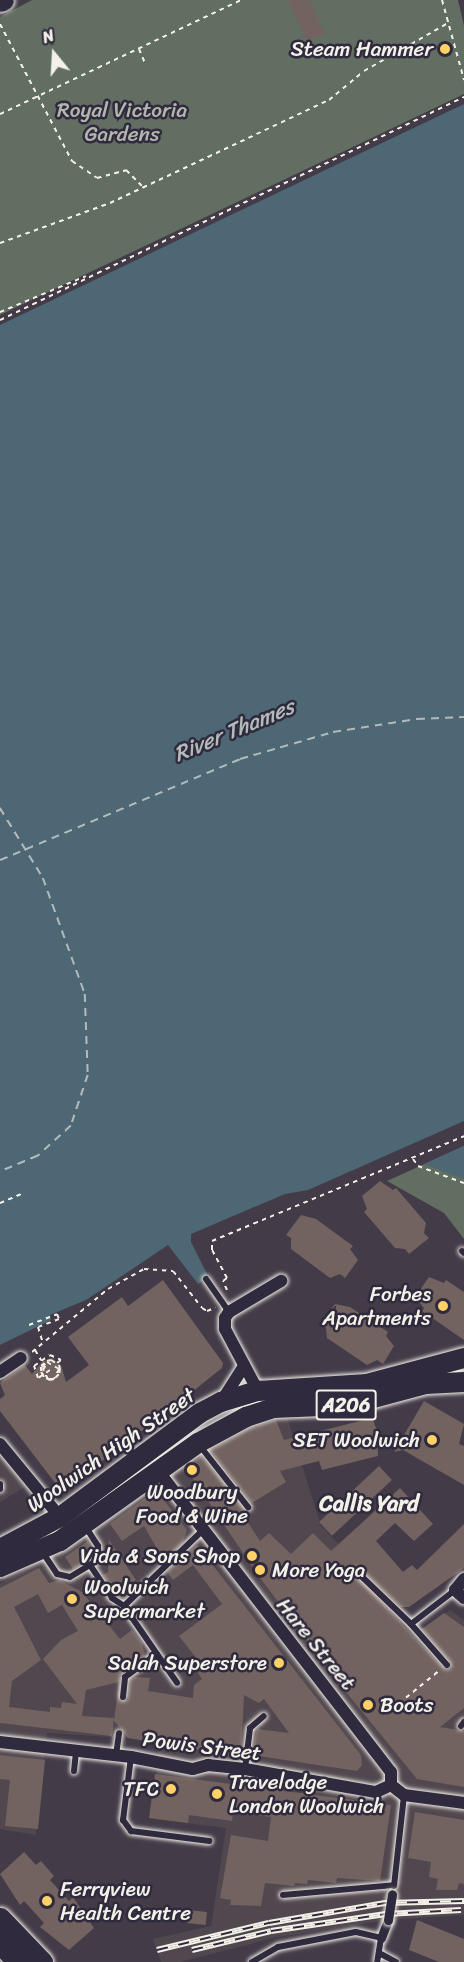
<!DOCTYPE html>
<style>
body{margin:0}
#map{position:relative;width:464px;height:1962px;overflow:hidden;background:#433b48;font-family:Sriracha,sans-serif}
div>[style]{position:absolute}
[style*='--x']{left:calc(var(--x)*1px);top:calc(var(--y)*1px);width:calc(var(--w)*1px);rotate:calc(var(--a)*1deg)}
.built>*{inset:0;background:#51474f}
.green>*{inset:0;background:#636e62}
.water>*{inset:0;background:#4e6775}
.ferry>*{height:1.5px;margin-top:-0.75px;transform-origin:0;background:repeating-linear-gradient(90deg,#b2baba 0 8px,transparent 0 14px)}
.building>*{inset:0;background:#736360;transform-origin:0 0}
.path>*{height:2px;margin-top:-1px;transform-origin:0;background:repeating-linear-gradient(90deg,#f4f1e8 0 4.5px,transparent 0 9px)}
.roads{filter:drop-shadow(0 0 2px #f4f1e8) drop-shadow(0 0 2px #f4f1e8)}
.service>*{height:6px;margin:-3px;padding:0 3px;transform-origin:3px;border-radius:3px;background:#2f2a3d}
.pedestrian>*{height:9px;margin:-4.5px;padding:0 4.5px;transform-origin:4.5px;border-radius:4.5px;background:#2f2a3d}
.minor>*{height:12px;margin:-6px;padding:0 6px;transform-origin:6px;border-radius:6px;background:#2f2a3d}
.primary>*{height:20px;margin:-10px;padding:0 10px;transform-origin:10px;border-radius:10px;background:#2f2a3d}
.trunk>*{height:21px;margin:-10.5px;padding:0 10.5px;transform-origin:10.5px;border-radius:10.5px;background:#2f2a3d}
.rail>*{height:6px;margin-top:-3px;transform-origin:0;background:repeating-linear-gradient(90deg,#2f2a3d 0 11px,#f4f1e8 0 22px);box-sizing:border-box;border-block:2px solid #f4f1e8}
.bridges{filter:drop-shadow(0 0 2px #f4f1e8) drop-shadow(0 0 2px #f4f1e8)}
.pedestrian-bridge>*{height:9px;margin:-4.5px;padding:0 4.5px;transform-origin:4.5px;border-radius:4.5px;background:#2f2a3d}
.dots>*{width:16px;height:16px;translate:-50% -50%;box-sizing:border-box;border:3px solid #2f2a3d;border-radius:50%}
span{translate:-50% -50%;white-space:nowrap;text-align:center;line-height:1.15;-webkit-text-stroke:5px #2f2a3d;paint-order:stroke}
.shield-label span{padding:2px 4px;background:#2f2a3d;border:2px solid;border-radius:4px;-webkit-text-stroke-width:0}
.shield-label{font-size:20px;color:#f4f1e8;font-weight:700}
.poi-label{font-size:21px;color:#f4f1e8}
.right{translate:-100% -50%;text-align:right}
.left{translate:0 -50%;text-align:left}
.park-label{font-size:21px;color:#b3b6ac}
.street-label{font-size:21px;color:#f4f1e8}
.water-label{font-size:22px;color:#b2baba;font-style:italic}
.neighbourhood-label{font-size:22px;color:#f4f1e8;font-weight:700}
.north{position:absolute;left:24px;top:24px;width:60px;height:60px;-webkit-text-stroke:4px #2f2a3d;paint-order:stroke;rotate:342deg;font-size:16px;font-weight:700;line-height:24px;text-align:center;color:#f4f1e8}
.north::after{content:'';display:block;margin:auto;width:21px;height:27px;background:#f4f1e8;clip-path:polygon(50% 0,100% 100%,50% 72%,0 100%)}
</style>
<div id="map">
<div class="built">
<div style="clip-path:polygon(287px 1417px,321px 1526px,423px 1630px,450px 1610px,464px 1620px,464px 1915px,388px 1920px,277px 1937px,180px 1962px,161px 1962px,153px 1939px,211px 1926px,226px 1828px,153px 1819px,159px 1740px,47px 1733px,36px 1835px,0 1829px,0 1584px,77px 1539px,222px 1439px,258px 1423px)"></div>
<div style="clip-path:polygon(0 1454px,27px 1486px,0 1502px)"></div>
</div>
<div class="green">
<div style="clip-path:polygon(32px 0,458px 0,464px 26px,464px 94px,0 315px,0 17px)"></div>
<div style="clip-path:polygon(464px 1146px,464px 1239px,444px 1213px,387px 1181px)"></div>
</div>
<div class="water">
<div style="clip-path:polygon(464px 104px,464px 1121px,308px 1190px,285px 1194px,191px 1234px,191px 1242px,211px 1282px,206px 1279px,198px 1284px,168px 1245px,86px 1300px,50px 1315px,51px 1320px,0 1345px,0 325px)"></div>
<div style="clip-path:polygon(464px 1146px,464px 1179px,424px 1164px)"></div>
</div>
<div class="ferry">
<div style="--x:0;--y:808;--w:82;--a:58.4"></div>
<div style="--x:43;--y:878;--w:123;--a:70.1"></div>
<div style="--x:85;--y:994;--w:81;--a:87.9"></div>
<div style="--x:88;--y:1075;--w:54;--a:108.4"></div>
<div style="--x:71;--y:1126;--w:45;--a:137.7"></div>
<div style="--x:38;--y:1156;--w:41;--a:157.2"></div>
<div style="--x:0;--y:860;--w:260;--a:-22.8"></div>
<div style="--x:240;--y:759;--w:97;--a:-16.2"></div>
<div style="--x:333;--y:732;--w:85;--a:-8.8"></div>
<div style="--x:417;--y:719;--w:47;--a:-2.4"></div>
</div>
<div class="building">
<div style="clip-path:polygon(288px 0,309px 0,325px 33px,307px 42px)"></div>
<div style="clip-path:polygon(380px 1181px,393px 1190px,396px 1188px,426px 1223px,424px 1233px,429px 1238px,409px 1254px,405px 1249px,395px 1248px,364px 1212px,367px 1209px,362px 1196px)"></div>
<div style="clip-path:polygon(301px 1215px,316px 1219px,353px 1246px,350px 1249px,358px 1260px,345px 1278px,340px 1274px,330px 1278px,291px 1249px,291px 1238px,286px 1235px)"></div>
<div style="clip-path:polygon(429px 1277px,444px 1283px,446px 1280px,464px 1292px,464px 1340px,422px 1311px,424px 1308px,415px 1297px)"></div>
<div style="clip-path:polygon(163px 1280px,223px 1363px,222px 1368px,143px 1431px,135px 1430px,121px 1440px,124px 1444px,62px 1492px,0 1411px,0 1399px,5px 1395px,0 1383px,25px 1365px,32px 1374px,42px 1362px,52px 1358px,61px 1365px,66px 1382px,89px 1365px,68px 1337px,122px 1297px,128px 1306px)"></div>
<div style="clip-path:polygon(335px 1304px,350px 1307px,388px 1332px,386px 1336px,394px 1346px,383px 1364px,377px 1360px,367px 1365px,327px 1338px,326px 1328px,321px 1324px)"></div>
<div style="clip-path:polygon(424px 1401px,464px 1424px,459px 1444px,464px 1446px,464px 1485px,403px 1450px,394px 1452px)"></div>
<div style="clip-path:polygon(372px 1418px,377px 1430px,378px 1456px,322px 1470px,319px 1461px,280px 1471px,286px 1482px,252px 1503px,210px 1450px,251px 1428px,276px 1420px,284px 1440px)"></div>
<div style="clip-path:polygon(201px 1456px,247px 1512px,243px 1515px,260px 1541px,269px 1533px,291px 1554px,313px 1533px,331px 1551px,400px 1488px,433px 1524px,414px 1541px,395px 1523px,376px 1541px,403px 1572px,412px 1565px,417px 1570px,464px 1524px,464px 1568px,409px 1607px,401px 1607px,360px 1568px,352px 1571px,445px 1670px,451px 1669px,451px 1662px,422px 1629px,444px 1613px,464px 1627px,464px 1708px,440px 1727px,464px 1731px,464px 1787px,417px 1779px,350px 1697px,260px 1578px,187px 1470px)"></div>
<div style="left:379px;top:1466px;width:19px;height:82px;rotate:47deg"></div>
<div style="clip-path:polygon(152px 1493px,160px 1495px,187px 1530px,183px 1542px,164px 1561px,144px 1526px,122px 1541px,110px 1524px)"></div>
<div style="clip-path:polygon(109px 1540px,136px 1580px,116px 1594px,103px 1575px,108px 1572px)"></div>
<div style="clip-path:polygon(88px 1541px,93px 1556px,73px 1569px,65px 1557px)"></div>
<div style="clip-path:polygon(evenodd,197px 1545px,361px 1755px,362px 1765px,357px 1771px,252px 1755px,257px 1729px,289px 1733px,264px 1699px,259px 1703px,244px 1695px,241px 1757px,128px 1738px,114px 1721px,119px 1682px,86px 1690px,82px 1716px,114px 1718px,112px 1736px,0 1723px,0 1588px,39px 1568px,49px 1583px,59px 1580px,82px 1592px,120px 1639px,132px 1630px,142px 1643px,145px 1656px,120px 1675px,120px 1701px,128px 1700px,130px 1680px,135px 1677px,150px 1678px,148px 1691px,193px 1698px,194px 1685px,202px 1679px,198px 1673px,204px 1668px,179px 1636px,222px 1604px,193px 1565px,173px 1580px,167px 1572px,197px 1545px,38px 1594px,48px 1613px,62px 1605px,78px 1631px,61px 1640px,43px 1659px,77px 1704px,62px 1702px,61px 1708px,50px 1707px,50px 1712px,9px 1707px,12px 1681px,41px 1660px,14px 1607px,38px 1594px)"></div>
<div style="clip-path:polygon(0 1755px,45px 1760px,38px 1829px,5px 1826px,10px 1780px,0 1779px)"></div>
<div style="clip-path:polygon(155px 1774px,391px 1805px,380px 1881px,337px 1878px,336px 1883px,308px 1880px,307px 1884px,295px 1883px,294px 1886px,265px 1883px,261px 1906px,230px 1905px,231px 1900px,220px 1898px,231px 1835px,268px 1841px,271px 1817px,233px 1812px,232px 1821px,189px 1815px,188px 1823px,149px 1818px)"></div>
<div style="clip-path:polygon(415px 1812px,464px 1820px,464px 1884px,459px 1883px,457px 1890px,436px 1890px,438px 1879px,429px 1877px,431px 1862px,408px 1858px)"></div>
<div style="clip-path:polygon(24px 1852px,36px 1865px,41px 1861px,54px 1876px,50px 1880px,69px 1901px,73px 1897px,94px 1928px,69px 1950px,40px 1927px,44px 1923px,24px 1901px,20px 1905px,0 1874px)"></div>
<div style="left:188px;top:1910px;width:19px;height:13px;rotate:6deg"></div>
<div style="clip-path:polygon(417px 1920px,464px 1939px,464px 1962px,439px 1962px,409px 1950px)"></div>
</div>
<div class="path">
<div style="--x:442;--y:0;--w:83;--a:74.6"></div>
<div style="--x:0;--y:24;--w:155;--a:62.3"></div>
<div style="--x:72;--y:161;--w:30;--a:34"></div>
<div style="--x:97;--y:178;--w:30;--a:-15"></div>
<div style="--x:126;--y:170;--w:23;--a:45"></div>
<div style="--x:139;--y:49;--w:15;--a:67"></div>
<div style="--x:0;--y:114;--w:267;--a:-25.3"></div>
<div style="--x:0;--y:243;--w:117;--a:-20"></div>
<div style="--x:110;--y:203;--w:242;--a:-25.2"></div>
<div style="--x:329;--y:100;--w:45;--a:-39.6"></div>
<div style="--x:364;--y:71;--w:99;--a:-29.7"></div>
<div style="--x:0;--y:312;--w:93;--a:-22.7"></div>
<div style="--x:0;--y:320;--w:515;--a:-25.67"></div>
<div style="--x:413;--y:1159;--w:9;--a:54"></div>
<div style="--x:418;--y:1166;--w:49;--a:20.3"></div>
<div style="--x:0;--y:1203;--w:23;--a:-23"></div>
<div style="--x:227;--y:1290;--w:10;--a:-114"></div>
<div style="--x:223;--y:1281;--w:5;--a:-37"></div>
<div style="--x:227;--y:1278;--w:32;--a:-118"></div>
<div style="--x:212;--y:1250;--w:9;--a:-90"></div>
<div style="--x:212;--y:1241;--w:273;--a:-22.6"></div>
<div style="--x:29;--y:1325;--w:30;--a:-21"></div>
<div style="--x:57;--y:1314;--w:5;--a:68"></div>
<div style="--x:59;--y:1319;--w:22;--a:159"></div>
<div style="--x:38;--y:1327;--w:17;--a:73"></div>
<div style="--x:35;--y:1350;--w:12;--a:59"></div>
<div style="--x:32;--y:1352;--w:99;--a:-39.7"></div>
<div style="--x:108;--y:1289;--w:41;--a:-29.1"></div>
<div style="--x:144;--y:1269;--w:29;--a:4"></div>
<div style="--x:173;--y:1271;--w:47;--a:51.9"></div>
<div style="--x:202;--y:1308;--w:6;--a:31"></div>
<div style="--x:207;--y:1311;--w:9;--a:-21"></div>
<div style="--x:50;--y:1370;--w:14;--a:146"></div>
<div style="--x:38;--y:1378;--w:13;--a:-108"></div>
<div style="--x:34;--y:1366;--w:19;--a:-35"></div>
<div style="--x:50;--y:1355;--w:12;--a:24"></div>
<div style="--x:61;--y:1360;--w:5;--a:143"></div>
<div style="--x:43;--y:1376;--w:5;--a:-112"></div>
<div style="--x:41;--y:1371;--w:5;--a:-90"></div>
<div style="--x:41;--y:1366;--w:8;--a:-40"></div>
<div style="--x:47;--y:1361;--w:4;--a:-14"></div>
<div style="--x:51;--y:1360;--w:9;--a:32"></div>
<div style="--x:59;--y:1365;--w:4;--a:76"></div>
<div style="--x:60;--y:1369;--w:5;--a:101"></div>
<div style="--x:59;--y:1374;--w:7;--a:135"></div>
<div style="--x:54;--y:1379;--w:4;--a:166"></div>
<div style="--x:50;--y:1380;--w:7;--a:-153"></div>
<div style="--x:44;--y:1377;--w:7;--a:-117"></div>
<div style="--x:41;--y:1371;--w:4;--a:-76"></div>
<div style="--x:42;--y:1367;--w:7;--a:-45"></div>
<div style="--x:47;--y:1362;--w:14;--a:30"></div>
<div style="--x:59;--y:1369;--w:11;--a:117"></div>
<div style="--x:54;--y:1379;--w:6;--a:180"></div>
<div style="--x:48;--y:1379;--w:10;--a:-119"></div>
<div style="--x:43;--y:1370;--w:8;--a:-60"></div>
<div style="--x:392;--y:1709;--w:62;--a:-39.1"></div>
</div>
<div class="roads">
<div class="service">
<div style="--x:462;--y:1251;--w:3;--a:45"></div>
<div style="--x:206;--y:1279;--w:40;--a:55.1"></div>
<div style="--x:200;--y:1446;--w:78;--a:51.8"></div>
<div style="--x:0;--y:1484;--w:5;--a:90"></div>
<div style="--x:43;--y:1553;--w:25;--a:56"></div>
<div style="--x:57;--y:1574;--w:13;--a:13"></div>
<div style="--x:70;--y:1577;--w:23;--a:-31"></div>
<div style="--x:90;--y:1565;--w:10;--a:-37"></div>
<div style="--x:98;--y:1559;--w:13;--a:-90"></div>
<div style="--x:98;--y:1546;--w:24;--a:-123"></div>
<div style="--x:90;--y:1565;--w:40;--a:56"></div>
<div style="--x:112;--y:1598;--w:14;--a:34"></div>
<div style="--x:357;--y:1572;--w:75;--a:43.9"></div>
<div style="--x:157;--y:1654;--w:35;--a:55"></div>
<div style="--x:447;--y:1665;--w:55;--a:-131.3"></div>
<div style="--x:411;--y:1624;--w:56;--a:-37.7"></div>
<div style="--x:123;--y:1697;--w:20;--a:-84"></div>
<div style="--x:125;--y:1677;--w:39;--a:-36"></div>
<div style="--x:157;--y:1654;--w:58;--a:-124.5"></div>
<div style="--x:124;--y:1606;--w:110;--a:-43.9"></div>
<div style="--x:461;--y:1726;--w:5;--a:-53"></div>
<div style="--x:116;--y:1755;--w:22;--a:-82"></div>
<div style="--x:131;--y:1757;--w:64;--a:97.2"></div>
<div style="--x:123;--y:1820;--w:14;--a:54"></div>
<div style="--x:131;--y:1831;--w:79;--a:7.3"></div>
<div style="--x:245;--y:1769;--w:41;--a:-83"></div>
<div style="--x:250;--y:1728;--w:18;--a:-41"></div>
<div style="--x:74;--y:1771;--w:20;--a:-84"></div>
<div style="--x:394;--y:1886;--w:92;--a:-83.7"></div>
<div style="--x:283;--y:1895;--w:111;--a:-5.1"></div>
<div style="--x:379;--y:1953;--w:19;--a:28"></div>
<div style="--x:252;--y:1962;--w:30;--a:-30"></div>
<div style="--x:278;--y:1947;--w:79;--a:-10.9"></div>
<div style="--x:356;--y:1932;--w:26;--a:13"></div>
<div style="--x:381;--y:1938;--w:24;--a:99"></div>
</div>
<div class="pedestrian">
<div style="--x:381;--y:1938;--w:19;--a:-69"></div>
</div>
<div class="minor">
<div style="--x:0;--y:1372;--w:25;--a:-34"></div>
<div style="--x:258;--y:1391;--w:70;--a:-118"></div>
<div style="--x:225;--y:1329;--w:11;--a:-90"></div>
<div style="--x:225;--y:1318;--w:7;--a:-56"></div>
<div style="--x:229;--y:1312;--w:61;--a:-30.8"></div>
<div style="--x:221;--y:1402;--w:43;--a:-57.4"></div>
<div style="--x:0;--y:1444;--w:94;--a:50.6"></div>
<div style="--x:159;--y:1472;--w:379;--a:52.3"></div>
<div style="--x:391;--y:1772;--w:13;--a:90"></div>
<div style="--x:464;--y:1579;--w:14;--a:129"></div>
<div style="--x:455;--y:1590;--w:12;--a:42"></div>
<div style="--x:0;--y:1742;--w:132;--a:6.5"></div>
<div style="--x:131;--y:1757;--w:63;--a:11"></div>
<div style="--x:193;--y:1769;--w:16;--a:-15"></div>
<div style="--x:208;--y:1765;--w:37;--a:6"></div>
<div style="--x:245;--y:1769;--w:133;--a:10"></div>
<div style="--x:376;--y:1792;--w:17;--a:-25"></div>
<div style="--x:391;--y:1785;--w:16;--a:38"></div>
<div style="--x:404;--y:1795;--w:61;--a:7.6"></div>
</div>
<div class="primary">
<div style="--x:0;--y:1549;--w:68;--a:-28.1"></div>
<div style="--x:60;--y:1517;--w:174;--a:-36.6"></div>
<div style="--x:200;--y:1413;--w:24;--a:-28"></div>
<div style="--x:221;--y:1402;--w:39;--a:-17"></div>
<div style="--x:258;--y:1391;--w:109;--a:-3.7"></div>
<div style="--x:367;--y:1384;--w:100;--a:-15"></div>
<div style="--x:0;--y:1567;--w:65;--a:-23.4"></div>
<div style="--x:60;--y:1541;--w:169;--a:-35.4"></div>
<div style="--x:198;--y:1443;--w:55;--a:-28.4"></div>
<div style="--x:246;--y:1417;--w:28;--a:-18"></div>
<div style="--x:273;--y:1408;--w:74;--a:-2.3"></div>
<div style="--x:347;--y:1405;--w:82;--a:-14.9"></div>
<div style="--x:426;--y:1384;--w:38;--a:-3"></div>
</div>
<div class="trunk">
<div style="--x:0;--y:1;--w:3;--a:-18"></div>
<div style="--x:0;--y:1918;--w:61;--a:46.3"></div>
<div style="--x:0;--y:1943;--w:26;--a:47"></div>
</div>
</div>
<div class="rail">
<div style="--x:157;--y:1950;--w:115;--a:-13.6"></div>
<div style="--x:269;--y:1923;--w:118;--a:-9.8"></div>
<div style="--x:385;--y:1903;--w:79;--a:-1.5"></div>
<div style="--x:192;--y:1950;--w:81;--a:-13.5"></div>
<div style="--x:271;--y:1931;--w:116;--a:-8.4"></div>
<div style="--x:386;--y:1914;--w:75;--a:-3.1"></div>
</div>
<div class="bridges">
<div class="pedestrian-bridge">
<div style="--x:388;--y:1920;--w:26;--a:-81"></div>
</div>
</div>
<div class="dots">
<div style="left:445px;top:49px;background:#ffd166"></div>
<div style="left:443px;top:1306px;background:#ffd166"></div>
<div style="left:432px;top:1440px;background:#ffd166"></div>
<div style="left:192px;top:1470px;background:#ffd166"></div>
<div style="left:252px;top:1556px;background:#ffd166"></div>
<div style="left:260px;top:1570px;background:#ffd166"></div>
<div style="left:72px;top:1599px;background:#ffd166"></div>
<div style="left:279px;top:1663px;background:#ffd166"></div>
<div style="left:368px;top:1705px;background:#ffd166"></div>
<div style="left:171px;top:1789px;background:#ffd166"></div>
<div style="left:217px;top:1794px;background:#ffd166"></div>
<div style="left:47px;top:1901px;background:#ffd166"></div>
</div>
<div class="shield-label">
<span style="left:346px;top:1405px">A206</span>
</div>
<div class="poi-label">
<span class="right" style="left:433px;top:49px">Steam Hammer</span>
<span class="right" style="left:431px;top:1306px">Forbes<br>Apartments</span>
<span class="right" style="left:420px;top:1440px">SET Woolwich</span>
<span style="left:192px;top:1504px">Woodbury<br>Food &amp; Wine</span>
<span class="right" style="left:240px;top:1556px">Vida &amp; Sons Shop</span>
<span class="left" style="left:272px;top:1570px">More Yoga</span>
<span class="left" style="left:84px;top:1599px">Woolwich<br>Supermarket</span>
<span class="right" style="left:267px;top:1663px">Salah Superstore</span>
<span class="left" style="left:380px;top:1705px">Boots</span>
<span class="left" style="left:229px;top:1794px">Travelodge<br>London Woolwich</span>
<span class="right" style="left:159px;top:1789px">TFC</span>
<span class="left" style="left:60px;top:1901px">Ferryview<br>Health Centre</span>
</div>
<div class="park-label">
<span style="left:122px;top:122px">Royal Victoria<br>Gardens</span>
</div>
<div class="street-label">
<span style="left:111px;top:1450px;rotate:-35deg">Woolwich High Street</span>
<span style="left:316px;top:1644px;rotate:51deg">Hare Street</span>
<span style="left:202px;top:1746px;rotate:7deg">Powis Street</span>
</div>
<div class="water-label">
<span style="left:234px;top:730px;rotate:-23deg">River Thames</span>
</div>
<div class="neighbourhood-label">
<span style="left:369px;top:1504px">Callis Yard</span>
</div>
<div class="north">N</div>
</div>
